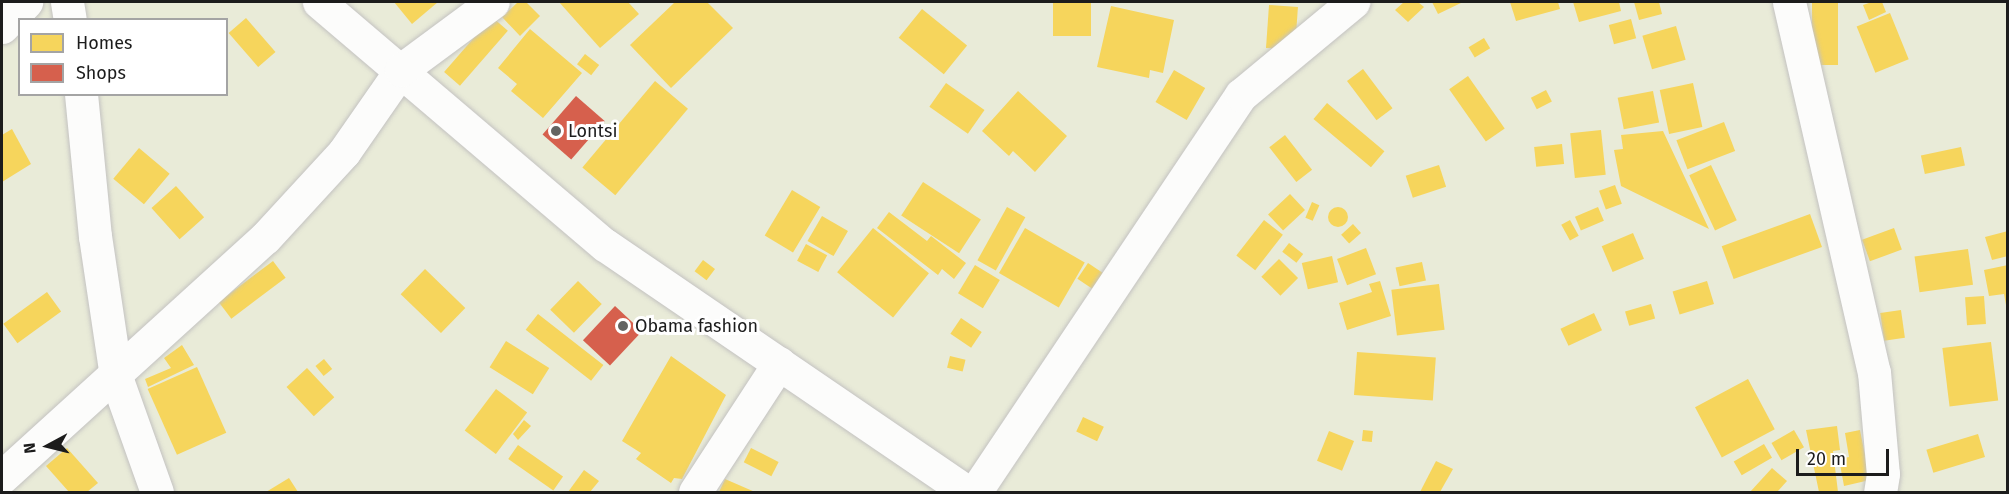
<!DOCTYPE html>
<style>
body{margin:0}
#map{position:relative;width:2009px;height:494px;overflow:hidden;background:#eae9e5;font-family:"Fira Sans",sans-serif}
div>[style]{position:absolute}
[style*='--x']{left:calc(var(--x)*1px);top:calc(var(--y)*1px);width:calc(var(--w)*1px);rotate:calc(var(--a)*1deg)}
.farmland>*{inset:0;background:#e9ebd8}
.homes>*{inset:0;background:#f6d55c;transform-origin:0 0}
.round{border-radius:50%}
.shops>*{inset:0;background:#d6604d;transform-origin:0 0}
.roads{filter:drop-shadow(0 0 2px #c3c2c1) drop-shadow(0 0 2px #c3c2c1)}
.minor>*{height:33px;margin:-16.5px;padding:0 16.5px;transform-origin:16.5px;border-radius:16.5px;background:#fcfcfb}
.dots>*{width:16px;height:16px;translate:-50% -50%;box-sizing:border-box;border:3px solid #fff;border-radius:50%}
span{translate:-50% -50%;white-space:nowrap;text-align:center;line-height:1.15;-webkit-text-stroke:6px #fff;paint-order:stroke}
.poi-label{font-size:18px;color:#1c1c1c}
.left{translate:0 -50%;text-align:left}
.frame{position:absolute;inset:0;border:3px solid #1c1c1c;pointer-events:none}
.legend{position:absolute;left:18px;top:18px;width:210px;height:78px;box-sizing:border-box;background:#fff;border:2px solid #a4a4a4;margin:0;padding:8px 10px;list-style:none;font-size:18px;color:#1c1c1c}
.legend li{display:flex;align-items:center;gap:12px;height:30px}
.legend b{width:30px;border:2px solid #a4a4a4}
.north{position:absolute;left:18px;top:416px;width:60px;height:60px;-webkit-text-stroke:4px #fff;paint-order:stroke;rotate:263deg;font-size:16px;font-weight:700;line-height:24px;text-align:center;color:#1c1c1c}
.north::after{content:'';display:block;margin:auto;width:21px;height:27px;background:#1c1c1c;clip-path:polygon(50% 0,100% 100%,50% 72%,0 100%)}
.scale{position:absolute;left:1796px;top:449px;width:93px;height:27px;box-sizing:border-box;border:3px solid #1c1c1c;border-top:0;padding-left:8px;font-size:18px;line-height:21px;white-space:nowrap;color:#1c1c1c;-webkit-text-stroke:4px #fff;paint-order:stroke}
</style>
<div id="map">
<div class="farmland">
<div style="clip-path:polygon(evenodd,2px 2px,2007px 2px,2007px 492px,2px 492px,2px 2px,20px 20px,226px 20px,226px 94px,20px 94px,20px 20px)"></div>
</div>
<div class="homes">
<div style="clip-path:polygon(394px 2px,438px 2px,412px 24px)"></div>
<div style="clip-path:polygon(518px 2px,526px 2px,540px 16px,520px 36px,502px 17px)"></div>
<div style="clip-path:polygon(559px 2px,628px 2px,639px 14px,600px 48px)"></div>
<div style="clip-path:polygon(675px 2px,707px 2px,733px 28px,671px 88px,630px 45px)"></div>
<div style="left:1053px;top:2px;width:38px;height:34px"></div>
<div style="clip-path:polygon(1404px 2px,1418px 2px,1424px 7px,1408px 22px,1395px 10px)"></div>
<div style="clip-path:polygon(1432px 2px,1463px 2px,1438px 14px)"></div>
<div style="clip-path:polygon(1510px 2px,1558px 2px,1560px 9px,1516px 21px)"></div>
<div style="clip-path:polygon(1573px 2px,1619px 2px,1621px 11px,1579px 22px)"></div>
<div style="clip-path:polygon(1634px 2px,1659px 2px,1662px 14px,1639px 20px)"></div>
<div style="left:1812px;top:2px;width:26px;height:63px"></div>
<div style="clip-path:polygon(1872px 2px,1882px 2px,1886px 12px,1869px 20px,1863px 5px)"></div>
<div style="left:1269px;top:5px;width:29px;height:43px;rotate:4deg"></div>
<div style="clip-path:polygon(1111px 6px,1174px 20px,1163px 73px,1150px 70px,1149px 78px,1097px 67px)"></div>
<div style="left:922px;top:9px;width:58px;height:37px;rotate:39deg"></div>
<div style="left:1890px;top:13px;width:50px;height:36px;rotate:68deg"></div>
<div style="left:492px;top:17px;width:21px;height:73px;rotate:41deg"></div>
<div style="left:246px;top:18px;width:45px;height:23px;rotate:49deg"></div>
<div style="left:1631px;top:19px;width:20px;height:23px;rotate:75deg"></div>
<div style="left:1676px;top:26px;width:35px;height:35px;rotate:74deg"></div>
<div style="clip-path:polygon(530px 29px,582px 73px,543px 118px,511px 91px,517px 84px,498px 68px)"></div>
<div style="left:1484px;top:38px;width:12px;height:18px;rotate:59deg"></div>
<div style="left:585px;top:54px;width:18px;height:13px;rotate:38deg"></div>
<div style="left:1363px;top:69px;width:49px;height:20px;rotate:53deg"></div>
<div style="left:1174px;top:70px;width:36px;height:37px;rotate:30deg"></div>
<div style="left:1468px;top:76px;width:64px;height:23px;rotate:55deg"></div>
<div style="left:655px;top:81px;width:43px;height:113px;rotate:40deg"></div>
<div style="left:946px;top:83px;width:47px;height:29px;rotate:35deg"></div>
<div style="left:1693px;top:83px;width:45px;height:34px;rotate:78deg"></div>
<div style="left:1546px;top:90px;width:13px;height:17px;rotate:63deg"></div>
<div style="clip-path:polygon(1018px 91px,1067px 136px,1035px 172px,1013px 151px,1009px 156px,982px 131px)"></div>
<div style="left:1653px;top:91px;width:32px;height:36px;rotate:79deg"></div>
<div style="left:1327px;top:103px;width:75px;height:21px;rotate:40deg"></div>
<div style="left:1724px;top:122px;width:31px;height:51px;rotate:69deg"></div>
<div style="clip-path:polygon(12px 129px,31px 164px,2px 182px,2px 135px)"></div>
<div style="left:1601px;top:130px;width:45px;height:31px;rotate:84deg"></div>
<div style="clip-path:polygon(1663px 131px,1709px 229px,1621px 186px,1614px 150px,1623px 149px,1621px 135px)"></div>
<div style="left:1285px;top:135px;width:44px;height:20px;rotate:52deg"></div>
<div style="left:1562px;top:144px;width:20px;height:28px;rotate:84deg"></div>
<div style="left:1961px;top:147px;width:19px;height:41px;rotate:78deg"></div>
<div style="left:139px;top:148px;width:40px;height:40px;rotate:40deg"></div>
<div style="left:1439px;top:165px;width:23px;height:35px;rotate:72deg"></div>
<div style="left:1711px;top:165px;width:61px;height:24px;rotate:65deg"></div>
<div style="left:923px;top:182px;width:69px;height:40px;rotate:33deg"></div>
<div style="left:1615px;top:185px;width:20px;height:17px;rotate:70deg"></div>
<div style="left:176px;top:186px;width:42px;height:33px;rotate:48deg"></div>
<div style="left:792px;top:190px;width:33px;height:53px;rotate:31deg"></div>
<div style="left:1290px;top:194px;width:22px;height:30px;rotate:47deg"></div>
<div style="left:1312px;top:202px;width:8px;height:17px;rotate:23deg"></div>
<div class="round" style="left:1328px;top:207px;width:20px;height:20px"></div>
<div style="left:1007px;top:207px;width:21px;height:61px;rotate:29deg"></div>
<div style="left:1598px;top:207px;width:15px;height:25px;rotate:67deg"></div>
<div style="clip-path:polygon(889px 212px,927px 241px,931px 236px,966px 263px,954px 279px,942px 269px,938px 275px,877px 228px)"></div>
<div style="left:1810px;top:214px;width:35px;height:94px;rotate:70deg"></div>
<div style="left:822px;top:216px;width:30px;height:29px;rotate:30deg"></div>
<div style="left:1264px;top:220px;width:24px;height:45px;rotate:38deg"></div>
<div style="left:1570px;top:220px;width:18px;height:10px;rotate:61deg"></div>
<div style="left:1353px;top:224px;width:12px;height:16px;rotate:48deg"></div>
<div style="left:873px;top:228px;width:72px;height:57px;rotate:39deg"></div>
<div style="left:1025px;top:228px;width:69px;height:52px;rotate:30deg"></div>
<div style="left:1894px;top:228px;width:23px;height:34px;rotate:70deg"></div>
<div style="clip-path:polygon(2008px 231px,2008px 256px,1992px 260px,1985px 237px)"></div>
<div style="left:1633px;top:233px;width:28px;height:34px;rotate:67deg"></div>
<div style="left:1289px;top:243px;width:18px;height:11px;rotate:38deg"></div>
<div style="left:806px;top:244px;width:24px;height:19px;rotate:28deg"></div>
<div style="left:1366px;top:248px;width:28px;height:31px;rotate:69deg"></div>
<div style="left:1968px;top:249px;width:36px;height:54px;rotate:82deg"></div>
<div style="left:1332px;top:256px;width:27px;height:31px;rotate:77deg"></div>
<div style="left:1279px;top:259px;width:27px;height:25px;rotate:45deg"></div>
<div style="left:703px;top:260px;width:15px;height:14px;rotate:37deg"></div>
<div style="left:273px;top:261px;width:21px;height:68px;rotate:53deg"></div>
<div style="left:1422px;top:262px;width:19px;height:27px;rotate:78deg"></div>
<div style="left:1088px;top:263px;width:18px;height:19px;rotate:34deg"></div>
<div style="left:975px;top:265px;width:29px;height:33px;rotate:31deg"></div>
<div style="clip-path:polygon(2008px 265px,2008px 305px,2006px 305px,2004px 294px,1989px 296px,1984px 270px)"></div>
<div style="left:425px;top:269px;width:56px;height:35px;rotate:44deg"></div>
<div style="left:578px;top:281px;width:33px;height:40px;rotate:44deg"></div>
<div style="clip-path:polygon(1380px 281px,1391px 316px,1347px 330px,1339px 303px,1372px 292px,1369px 284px)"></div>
<div style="left:1707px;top:281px;width:24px;height:36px;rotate:73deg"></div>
<div style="left:1439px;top:284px;width:46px;height:48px;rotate:83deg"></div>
<div style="left:47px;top:292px;width:24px;height:54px;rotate:54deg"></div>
<div style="left:1984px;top:296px;width:28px;height:19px;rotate:86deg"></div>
<div style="left:1651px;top:304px;width:15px;height:27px;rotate:74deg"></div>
<div style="left:1901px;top:310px;width:28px;height:21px;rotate:82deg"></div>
<div style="left:1594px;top:313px;width:19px;height:37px;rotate:65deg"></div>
<div style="left:538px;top:314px;width:83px;height:20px;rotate:38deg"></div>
<div style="left:961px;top:318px;width:25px;height:19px;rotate:34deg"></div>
<div style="left:506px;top:341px;width:51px;height:31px;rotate:32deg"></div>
<div style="left:1991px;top:342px;width:59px;height:49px;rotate:83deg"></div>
<div style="clip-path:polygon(182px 345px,194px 365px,148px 387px,145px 379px,171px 368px,164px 358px)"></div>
<div style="left:1357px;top:352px;width:79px;height:43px;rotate:4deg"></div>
<div style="clip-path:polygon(671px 356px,726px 395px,682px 479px,674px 478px,671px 483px,636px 459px,641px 453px,622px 441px)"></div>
<div style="left:950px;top:356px;width:16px;height:12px;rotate:14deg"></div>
<div style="left:324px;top:359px;width:13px;height:11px;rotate:51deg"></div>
<div style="left:197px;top:367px;width:72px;height:54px;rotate:66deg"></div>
<div style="left:307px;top:368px;width:40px;height:28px;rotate:47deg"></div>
<div style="left:1748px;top:379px;width:57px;height:60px;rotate:62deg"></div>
<div style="left:496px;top:389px;width:39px;height:52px;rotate:37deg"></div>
<div style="left:1083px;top:417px;width:23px;height:16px;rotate:25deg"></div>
<div style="clip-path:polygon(524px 420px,531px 426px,518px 440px,513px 434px)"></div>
<div style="clip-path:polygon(1837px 426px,1840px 450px,1833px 451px,1838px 492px,1819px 492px,1806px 430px)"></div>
<div style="left:1363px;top:430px;width:10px;height:11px;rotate:6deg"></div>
<div style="left:1794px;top:430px;width:20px;height:26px;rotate:60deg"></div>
<div style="clip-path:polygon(1860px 430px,1870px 480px,1844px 486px,1839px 459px,1849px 457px,1845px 433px)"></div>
<div style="left:1329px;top:431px;width:27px;height:32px;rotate:22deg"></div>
<div style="left:1978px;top:434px;width:24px;height:54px;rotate:73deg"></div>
<div style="left:1764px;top:444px;width:16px;height:35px;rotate:60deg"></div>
<div style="left:518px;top:445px;width:55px;height:17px;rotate:35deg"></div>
<div style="clip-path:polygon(67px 448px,98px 483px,87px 492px,69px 492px,46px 466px)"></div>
<div style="left:751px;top:448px;width:31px;height:16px;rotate:27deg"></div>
<div style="clip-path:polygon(1436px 461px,1453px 469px,1440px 492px,1420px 492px)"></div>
<div style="clip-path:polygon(1772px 468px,1787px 481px,1777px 492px,1750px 492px)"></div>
<div style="clip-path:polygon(584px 470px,599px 481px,590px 492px,568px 492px)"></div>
<div style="clip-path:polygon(289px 478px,298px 492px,266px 492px)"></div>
<div style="clip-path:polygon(725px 479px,755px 492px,719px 492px)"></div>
</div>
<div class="shops">
<div style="left:576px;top:96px;width:38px;height:51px;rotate:41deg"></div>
<div style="left:615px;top:306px;width:37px;height:47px;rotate:43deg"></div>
</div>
<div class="roads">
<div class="minor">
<div style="--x:67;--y:2;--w:18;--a:81"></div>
<div style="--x:319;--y:2;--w:375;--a:40.4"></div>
<div style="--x:605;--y:245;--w:438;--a:34.3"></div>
<div style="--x:1789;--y:2;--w:380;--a:77.1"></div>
<div style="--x:1874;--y:372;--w:102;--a:85"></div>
<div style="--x:1883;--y:474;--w:18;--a:99"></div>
<div style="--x:2;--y:27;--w:35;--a:-46"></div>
<div style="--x:81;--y:94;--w:143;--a:84.4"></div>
<div style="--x:95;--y:236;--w:143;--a:81.5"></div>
<div style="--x:116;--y:377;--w:122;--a:70.4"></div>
<div style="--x:2;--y:477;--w:355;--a:-42.3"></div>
<div style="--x:265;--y:238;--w:117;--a:-47.4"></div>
<div style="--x:344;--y:152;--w:100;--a:-55.2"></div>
<div style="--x:401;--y:70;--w:114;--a:-36.5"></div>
<div style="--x:695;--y:492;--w:154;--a:-56.9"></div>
<div style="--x:975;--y:492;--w:478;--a:-56.2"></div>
<div style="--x:1241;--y:95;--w:146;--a:-39.7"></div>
</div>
</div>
<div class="dots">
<div style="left:556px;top:131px;background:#646462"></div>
<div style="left:623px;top:326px;background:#646462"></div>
</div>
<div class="poi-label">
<span class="left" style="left:568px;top:131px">Lontsi</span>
<span class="left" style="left:635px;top:326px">Obama fashion</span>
</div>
<div class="frame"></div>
<ul class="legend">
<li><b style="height:16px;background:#f6d55c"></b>Homes</li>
<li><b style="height:16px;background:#d6604d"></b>Shops</li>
</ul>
<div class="north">N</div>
<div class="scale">20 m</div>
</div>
